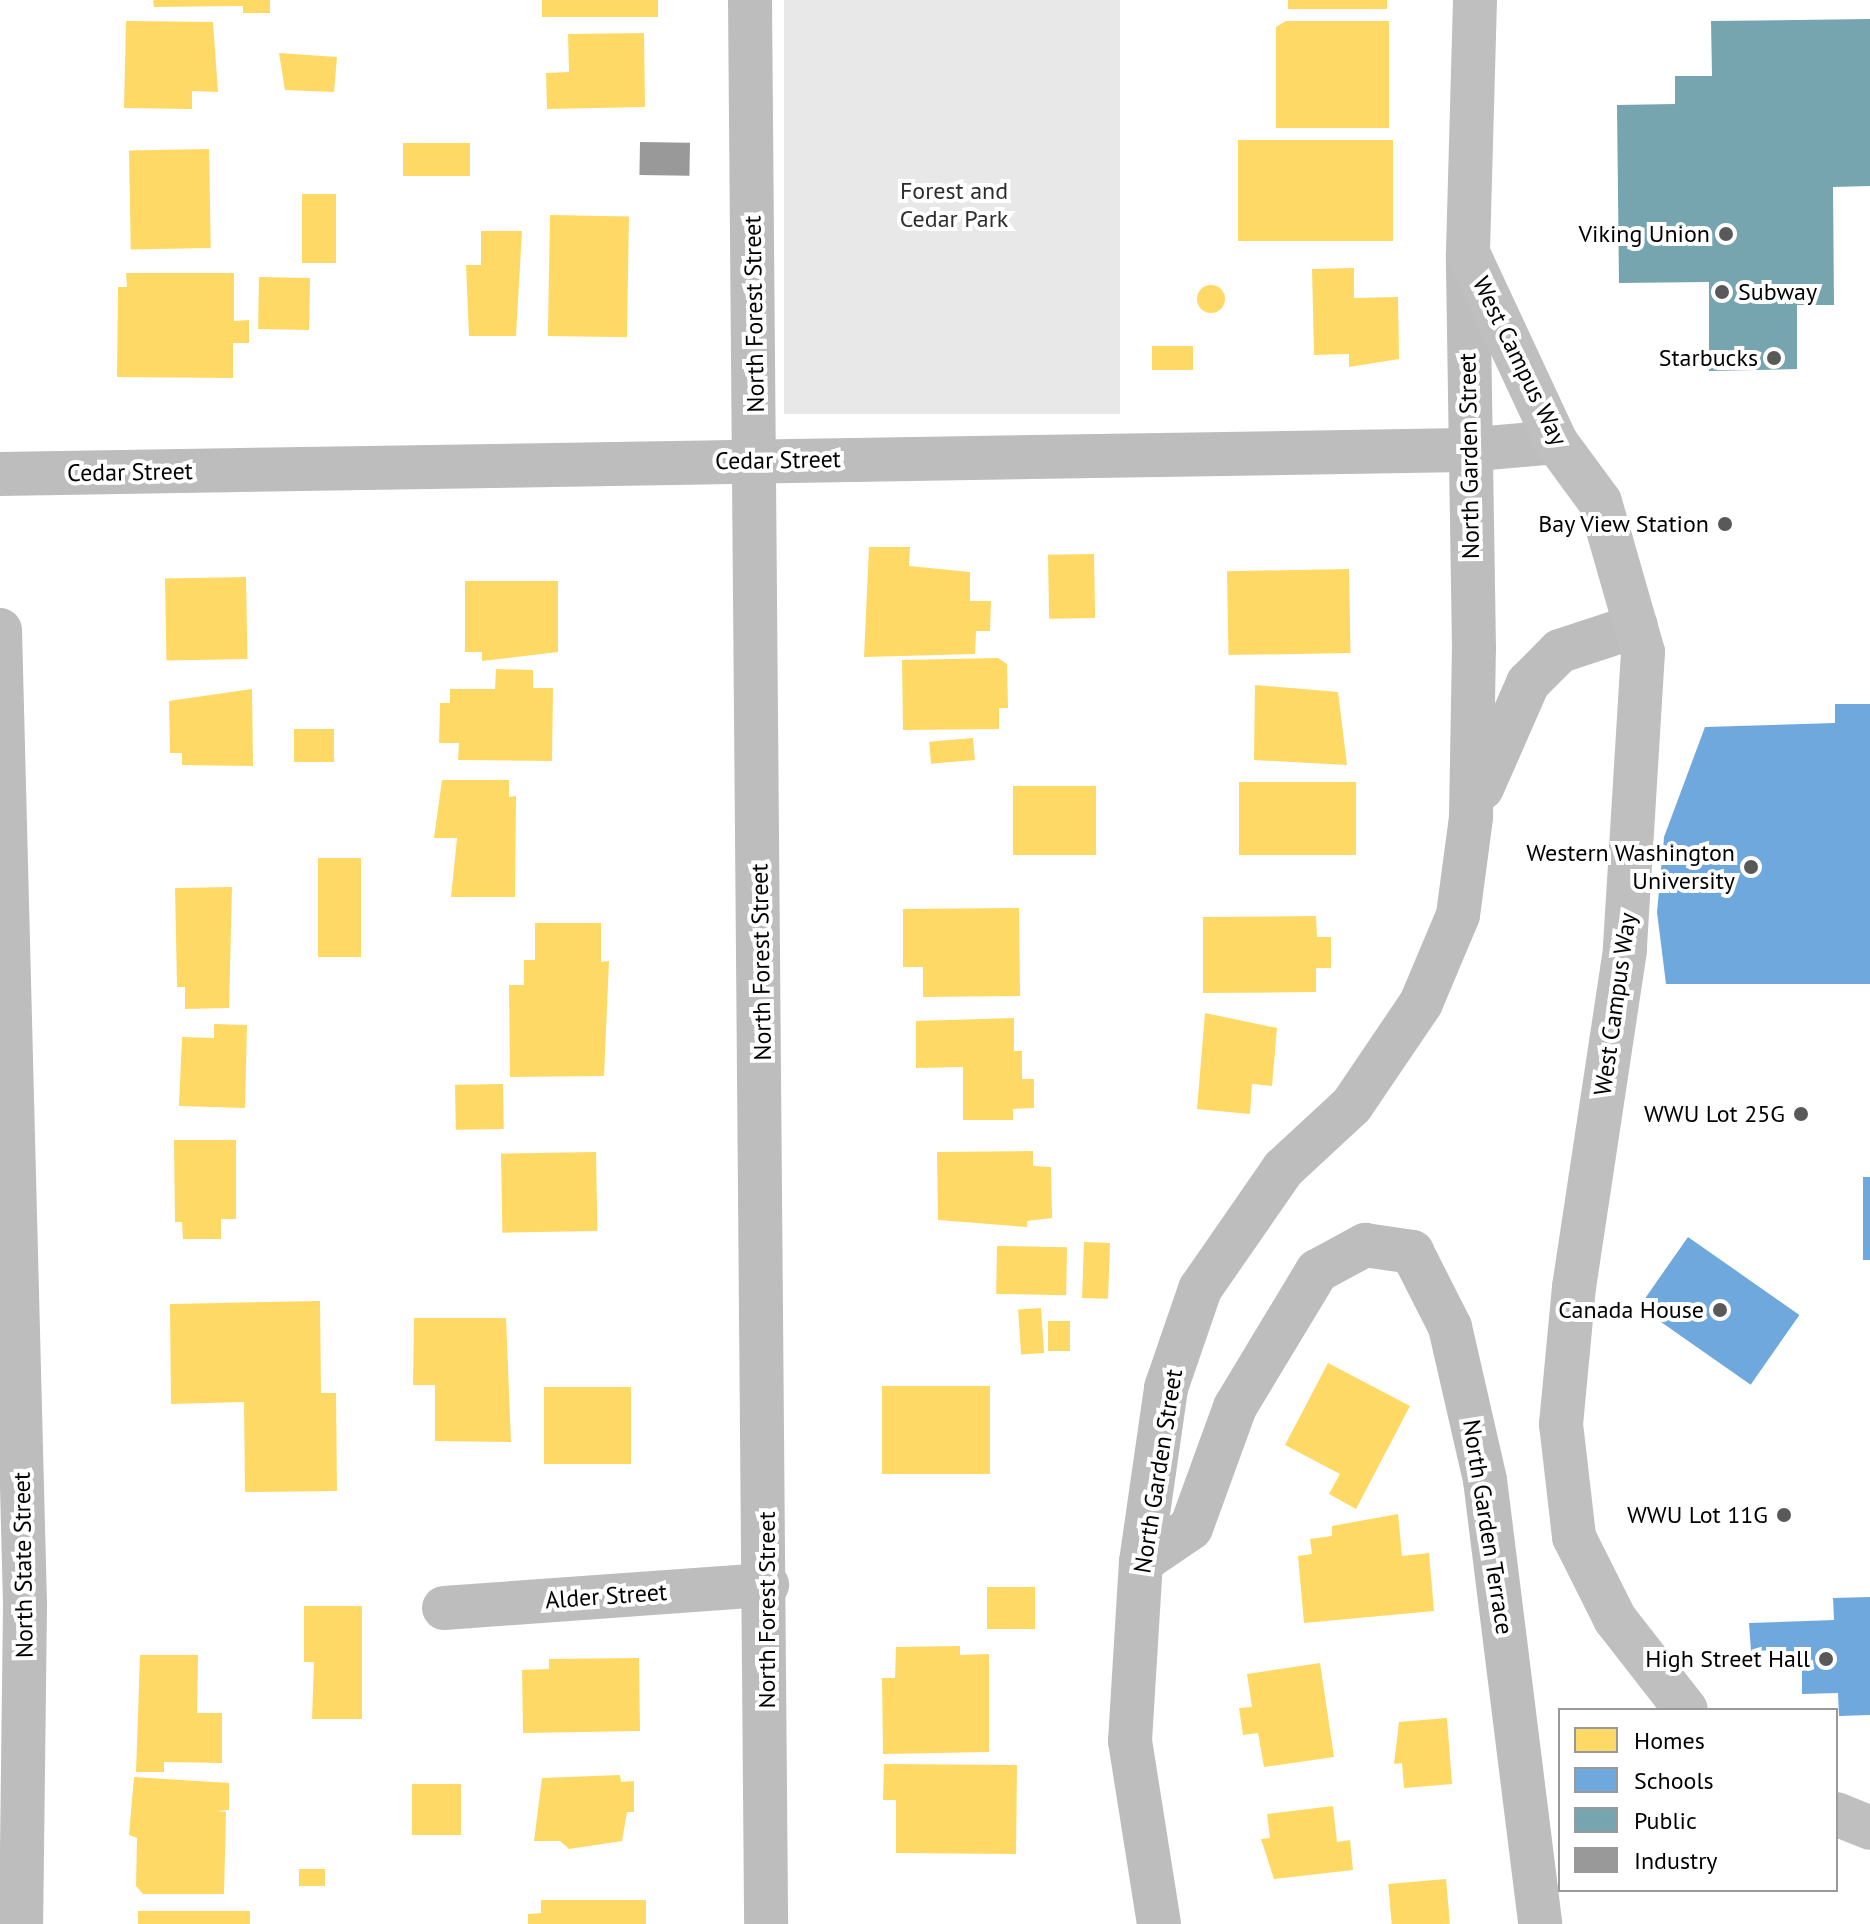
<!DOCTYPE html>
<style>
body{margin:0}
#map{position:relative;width:1870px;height:1924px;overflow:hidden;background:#fff;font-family:"PT Sans",sans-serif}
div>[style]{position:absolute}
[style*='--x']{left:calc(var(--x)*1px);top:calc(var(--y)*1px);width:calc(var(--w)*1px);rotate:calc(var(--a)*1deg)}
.green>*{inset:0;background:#e8e8e8;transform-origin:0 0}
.homes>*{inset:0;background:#ffd966;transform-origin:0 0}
.round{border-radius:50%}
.schools>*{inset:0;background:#6fa8dc;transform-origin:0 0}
.public>*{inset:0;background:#76a5af}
.industry>*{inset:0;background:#999;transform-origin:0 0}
.street>*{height:44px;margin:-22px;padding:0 22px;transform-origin:22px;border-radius:22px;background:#bdbdbd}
.secondary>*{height:44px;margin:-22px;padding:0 22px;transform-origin:22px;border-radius:22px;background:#bfbfbf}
.dots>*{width:22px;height:22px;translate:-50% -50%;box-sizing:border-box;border:4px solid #fff;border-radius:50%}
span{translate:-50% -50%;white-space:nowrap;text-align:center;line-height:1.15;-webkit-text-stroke:8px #fff;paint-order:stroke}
.park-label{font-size:24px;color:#2d2d2d}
.poi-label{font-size:24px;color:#000}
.right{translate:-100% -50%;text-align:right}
.left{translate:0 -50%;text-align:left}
.street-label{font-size:24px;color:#000}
.legend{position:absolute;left:1558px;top:1708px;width:280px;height:184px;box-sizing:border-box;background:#fff;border:2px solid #999;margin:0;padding:10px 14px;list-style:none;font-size:24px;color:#000}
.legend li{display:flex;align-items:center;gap:16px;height:40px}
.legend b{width:40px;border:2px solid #999}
</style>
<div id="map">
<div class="green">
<div style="left:784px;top:0;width:336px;height:414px"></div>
</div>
<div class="homes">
<div style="clip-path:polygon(153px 0,270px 0,270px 13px,243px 13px,243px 6px,154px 7px)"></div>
<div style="left:542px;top:0;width:116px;height:17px"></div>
<div style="left:1288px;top:0;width:99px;height:9px"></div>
<div style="clip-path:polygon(126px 21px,213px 22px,218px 92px,192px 91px,192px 109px,124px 108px)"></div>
<div style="clip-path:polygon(1286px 21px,1389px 21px,1389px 128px,1276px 128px,1276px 27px)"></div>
<div style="clip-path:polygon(644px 33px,645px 107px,547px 109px,546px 73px,569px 72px,568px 34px)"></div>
<div style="clip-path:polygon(279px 53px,337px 57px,334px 92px,285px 90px)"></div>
<div style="left:1238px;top:140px;width:155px;height:101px"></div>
<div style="left:470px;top:143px;width:33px;height:67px;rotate:90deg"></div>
<div style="left:209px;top:149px;width:99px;height:80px;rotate:89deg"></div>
<div style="left:302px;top:194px;width:34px;height:69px"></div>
<div style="left:550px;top:215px;width:79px;height:121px;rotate:1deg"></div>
<div style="clip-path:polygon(481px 231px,522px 231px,516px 336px,469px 336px,466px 265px,481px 265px)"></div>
<div style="clip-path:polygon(1354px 268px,1354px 298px,1398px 297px,1399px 359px,1349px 367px,1349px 354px,1314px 355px,1312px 269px)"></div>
<div style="clip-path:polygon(126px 273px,234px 273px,234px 321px,249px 320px,249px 343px,233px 343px,233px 378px,117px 377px,118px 287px,127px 287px)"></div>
<div style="left:259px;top:277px;width:51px;height:52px;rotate:1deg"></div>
<div class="round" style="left:1197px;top:285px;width:28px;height:28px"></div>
<div style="left:1152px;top:346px;width:41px;height:24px"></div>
<div style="clip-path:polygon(869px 547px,910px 547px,909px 566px,970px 572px,970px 601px,991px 601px,990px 631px,976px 631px,975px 654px,864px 657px)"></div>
<div style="left:1094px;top:554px;width:64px;height:46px;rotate:89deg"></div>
<div style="left:1349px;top:569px;width:84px;height:122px;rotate:89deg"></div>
<div style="left:246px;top:577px;width:82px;height:81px;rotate:89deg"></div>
<div style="clip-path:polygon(465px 581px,558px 581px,558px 652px,482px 661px,482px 652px,465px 652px)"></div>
<div style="clip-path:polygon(998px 658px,1007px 664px,1008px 708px,999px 708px,999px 729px,903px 730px,902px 660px)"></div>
<div style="clip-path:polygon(496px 669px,533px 670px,533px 688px,553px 688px,552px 761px,458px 760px,459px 743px,439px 743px,440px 703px,450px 703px,450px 689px,495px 689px)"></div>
<div style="clip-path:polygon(1255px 685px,1338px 692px,1347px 765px,1254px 760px)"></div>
<div style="clip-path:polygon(252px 689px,253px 766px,182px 765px,182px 753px,170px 753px,169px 701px)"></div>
<div style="left:294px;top:729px;width:40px;height:33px"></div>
<div style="left:973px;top:738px;width:22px;height:44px;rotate:85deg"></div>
<div style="clip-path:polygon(442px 780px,509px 780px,509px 797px,516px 796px,515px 897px,451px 897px,457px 838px,434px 838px)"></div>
<div style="left:1239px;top:782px;width:117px;height:73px"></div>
<div style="left:1013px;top:786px;width:83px;height:69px"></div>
<div style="left:318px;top:858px;width:43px;height:99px"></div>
<div style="clip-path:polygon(232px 887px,229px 1008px,185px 1009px,185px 987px,177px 987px,175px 888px)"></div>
<div style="clip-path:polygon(1019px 908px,1020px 996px,923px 997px,923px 967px,903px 967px,903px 909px)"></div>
<div style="clip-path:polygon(1316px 916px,1317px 937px,1331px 937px,1331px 968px,1316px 968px,1316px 992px,1203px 993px,1203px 917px)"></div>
<div style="clip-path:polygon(535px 923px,601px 923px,601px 962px,609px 961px,604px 1076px,510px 1077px,509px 985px,524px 985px,524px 960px,535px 960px)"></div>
<div style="clip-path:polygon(1205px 1013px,1277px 1028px,1272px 1086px,1252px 1084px,1250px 1114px,1197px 1109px)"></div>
<div style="clip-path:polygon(1014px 1018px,1014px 1051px,1022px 1051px,1022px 1079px,1034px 1079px,1034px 1108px,1013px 1109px,1013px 1120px,963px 1120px,963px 1067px,916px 1068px,916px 1021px)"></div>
<div style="clip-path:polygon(214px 1024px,247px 1025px,245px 1108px,179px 1106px,182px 1037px,214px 1038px)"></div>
<div style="left:503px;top:1084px;width:45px;height:48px;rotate:89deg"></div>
<div style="clip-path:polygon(174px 1140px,236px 1140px,236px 1219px,221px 1219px,221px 1239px,183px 1239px,182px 1222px,175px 1222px)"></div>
<div style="clip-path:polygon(1033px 1151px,1033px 1166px,1051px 1167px,1052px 1218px,1027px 1221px,1027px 1227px,938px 1220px,937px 1152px)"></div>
<div style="left:596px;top:1152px;width:79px;height:95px;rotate:89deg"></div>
<div style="left:1084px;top:1242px;width:26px;height:56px;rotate:2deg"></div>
<div style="left:997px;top:1246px;width:70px;height:48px;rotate:1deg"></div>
<div style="clip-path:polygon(320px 1301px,321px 1393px,336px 1393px,337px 1491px,245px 1492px,244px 1402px,171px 1404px,170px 1304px)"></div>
<div style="left:1041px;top:1308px;width:45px;height:23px;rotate:86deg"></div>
<div style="clip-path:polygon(414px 1318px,506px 1318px,511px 1442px,435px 1441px,435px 1385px,413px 1385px)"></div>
<div style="left:1070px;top:1321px;width:30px;height:22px;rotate:90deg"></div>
<div style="clip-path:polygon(1328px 1363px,1410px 1406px,1356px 1509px,1329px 1494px,1340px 1474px,1285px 1445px)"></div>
<div style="left:882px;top:1386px;width:108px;height:88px"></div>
<div style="left:544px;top:1387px;width:87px;height:77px"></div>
<div style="clip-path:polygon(1398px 1514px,1402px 1556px,1429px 1553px,1434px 1611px,1304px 1623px,1298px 1556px,1312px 1554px,1310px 1539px,1332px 1536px,1332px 1526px)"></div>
<div style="left:987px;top:1587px;width:48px;height:42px"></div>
<div style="clip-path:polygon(304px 1606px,362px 1606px,362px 1719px,312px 1719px,314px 1662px,304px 1662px)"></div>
<div style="clip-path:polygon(960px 1646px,960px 1655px,989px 1654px,989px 1752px,883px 1754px,882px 1678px,895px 1678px,896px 1647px)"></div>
<div style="clip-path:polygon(140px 1655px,198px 1655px,197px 1713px,222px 1713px,222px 1763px,164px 1762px,164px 1772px,136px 1772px)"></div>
<div style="clip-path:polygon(639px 1658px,640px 1731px,523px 1733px,522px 1670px,549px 1669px,549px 1659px)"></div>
<div style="clip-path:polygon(1320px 1663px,1334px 1757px,1264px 1767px,1258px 1733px,1243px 1735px,1239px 1708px,1252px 1707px,1247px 1674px)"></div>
<div style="clip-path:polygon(1447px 1718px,1452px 1784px,1404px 1788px,1402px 1763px,1394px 1764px,1399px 1722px)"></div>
<div style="clip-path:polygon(884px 1764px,1017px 1765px,1016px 1854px,896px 1853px,896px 1800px,883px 1800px)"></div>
<div style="clip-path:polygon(620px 1775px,621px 1782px,634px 1781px,634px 1812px,627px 1812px,622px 1841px,569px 1849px,560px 1841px,534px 1841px,542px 1778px)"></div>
<div style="clip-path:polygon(134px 1777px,229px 1783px,229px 1810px,216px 1811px,226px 1812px,224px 1894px,143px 1894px,136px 1886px,137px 1838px,129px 1835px)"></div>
<div style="left:412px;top:1784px;width:49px;height:51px"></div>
<div style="clip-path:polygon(1333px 1806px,1337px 1842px,1350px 1840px,1353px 1870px,1274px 1879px,1261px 1839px,1270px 1838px,1267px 1814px)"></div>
<div style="left:299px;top:1869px;width:26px;height:17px"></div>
<div style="left:1446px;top:1879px;width:45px;height:58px;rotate:85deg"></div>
<div style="clip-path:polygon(541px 1900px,646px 1900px,646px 1924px,528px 1924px,528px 1914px,541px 1913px)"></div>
<div style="left:138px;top:1911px;width:112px;height:21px"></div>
</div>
<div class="schools">
<div style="clip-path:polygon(1835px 704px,1870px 704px,1870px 984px,1666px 984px,1657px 912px,1664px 837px,1705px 727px,1835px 723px)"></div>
<div style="left:1863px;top:1177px;width:7px;height:83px"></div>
<div style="left:1688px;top:1237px;width:136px;height:85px;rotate:35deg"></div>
<div style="clip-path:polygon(1870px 1597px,1870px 1715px,1839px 1716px,1838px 1693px,1802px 1694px,1802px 1667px,1783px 1668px,1783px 1650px,1751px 1651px,1749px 1623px,1834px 1620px,1833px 1598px)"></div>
</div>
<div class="public">
<div style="clip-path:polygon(1870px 19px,1870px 186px,1833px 187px,1834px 305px,1797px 305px,1797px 369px,1709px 371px,1709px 282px,1619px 283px,1617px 105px,1675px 104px,1675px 76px,1712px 76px,1711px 21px)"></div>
</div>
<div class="industry">
<div style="left:640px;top:142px;width:50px;height:33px;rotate:1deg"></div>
</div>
<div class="street">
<div style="--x:750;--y:0;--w:1924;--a:89.52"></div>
<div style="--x:0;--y:474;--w:1466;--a:-0.94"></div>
<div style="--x:1466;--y:450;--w:90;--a:-5.1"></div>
<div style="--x:0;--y:630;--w:976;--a:88.53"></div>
<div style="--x:25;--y:1606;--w:318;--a:90.7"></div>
<div style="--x:1482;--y:788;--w:115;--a:-66.3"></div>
<div style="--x:1528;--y:683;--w:45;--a:-45"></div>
<div style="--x:1560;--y:651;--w:80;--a:-18.2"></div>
<div style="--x:1141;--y:1562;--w:60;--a:-34.2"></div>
<div style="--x:1191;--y:1528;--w:129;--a:-70"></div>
<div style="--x:1235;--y:1407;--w:159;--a:-58.9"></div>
<div style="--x:1317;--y:1271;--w:55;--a:-28.4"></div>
<div style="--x:1365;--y:1245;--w:48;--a:8.5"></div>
<div style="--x:1412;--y:1252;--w:84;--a:63.1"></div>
<div style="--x:1450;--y:1327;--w:157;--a:77.1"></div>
<div style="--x:1485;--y:1480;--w:447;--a:82.9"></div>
<div style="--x:444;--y:1608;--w:324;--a:-4.1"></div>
<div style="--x:1159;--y:1924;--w:185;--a:-99"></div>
<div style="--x:1130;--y:1741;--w:179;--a:-86.5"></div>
<div style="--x:1141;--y:1562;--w:176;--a:-81.8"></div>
<div style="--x:1166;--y:1388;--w:105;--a:-71"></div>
<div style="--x:1200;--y:1289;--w:146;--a:-55.3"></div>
<div style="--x:1283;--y:1169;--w:94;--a:-42.8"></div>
<div style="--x:1352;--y:1105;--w:123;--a:-55.9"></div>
<div style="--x:1421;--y:1003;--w:95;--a:-67.2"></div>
<div style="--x:1458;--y:915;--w:99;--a:-82.4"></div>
<div style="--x:1471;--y:817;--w:168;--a:-89"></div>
<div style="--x:1474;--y:649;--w:396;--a:-90.9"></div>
</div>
<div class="secondary">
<div style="--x:1475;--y:0;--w:253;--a:91.6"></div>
<div style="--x:1468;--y:253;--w:208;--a:65"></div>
<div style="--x:1556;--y:442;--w:74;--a:53.7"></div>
<div style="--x:1600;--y:502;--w:156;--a:74"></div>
<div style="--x:1643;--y:652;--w:299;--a:93.5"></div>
<div style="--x:1625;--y:950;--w:341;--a:98.6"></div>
<div style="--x:1574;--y:1287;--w:138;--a:95.4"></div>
<div style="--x:1561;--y:1424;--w:114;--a:83.4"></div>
<div style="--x:1574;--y:1537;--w:92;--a:63.4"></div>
<div style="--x:1615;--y:1619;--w:115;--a:52"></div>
<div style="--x:1836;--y:1814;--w:37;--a:22"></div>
</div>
<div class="dots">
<div style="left:1726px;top:234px;background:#595959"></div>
<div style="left:1722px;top:292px;background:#595959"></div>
<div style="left:1774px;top:358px;background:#595959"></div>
<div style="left:1725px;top:524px;background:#595959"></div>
<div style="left:1751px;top:867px;background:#595959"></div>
<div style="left:1801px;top:1114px;background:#595959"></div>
<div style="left:1720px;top:1310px;background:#595959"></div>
<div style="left:1784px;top:1515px;background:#595959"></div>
<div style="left:1826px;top:1659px;background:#595959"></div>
</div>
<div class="park-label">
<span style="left:954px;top:205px">Forest and<br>Cedar Park</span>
</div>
<div class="poi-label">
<span class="right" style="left:1710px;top:234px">Viking Union</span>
<span class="left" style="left:1738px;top:292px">Subway</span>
<span class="right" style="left:1758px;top:358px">Starbucks</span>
<span class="right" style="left:1709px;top:524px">Bay View Station</span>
<span class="right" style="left:1735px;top:867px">Western Washington<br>University</span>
<span class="right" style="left:1785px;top:1114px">WWU Lot 25G</span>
<span class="right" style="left:1704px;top:1310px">Canada House</span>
<span class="right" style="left:1768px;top:1515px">WWU Lot 11G</span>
<span class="right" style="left:1810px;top:1659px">High Street Hall</span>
</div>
<div class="street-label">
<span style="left:754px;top:314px;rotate:-91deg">North Forest Street</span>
<span style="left:1520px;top:361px;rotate:64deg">West Campus Way</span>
<span style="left:1469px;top:456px;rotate:-91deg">North Garden Street</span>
<span style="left:778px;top:460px;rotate:-1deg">Cedar Street</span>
<span style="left:130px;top:472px;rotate:-1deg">Cedar Street</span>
<span style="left:761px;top:962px;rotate:-91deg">North Forest Street</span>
<span style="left:1615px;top:1004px;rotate:-82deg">West Campus Way</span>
<span style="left:1158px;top:1471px;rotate:-81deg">North Garden Street</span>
<span style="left:1488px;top:1527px;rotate:81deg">North Garden Terrace</span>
<span style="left:23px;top:1565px;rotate:-91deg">North State Street</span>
<span style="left:606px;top:1596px;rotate:-4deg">Alder Street</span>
<span style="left:767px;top:1610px;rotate:-90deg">North Forest Street</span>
</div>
<ul class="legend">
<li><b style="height:22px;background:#ffd966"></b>Homes</li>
<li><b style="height:22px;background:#6fa8dc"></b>Schools</li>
<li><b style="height:22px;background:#76a5af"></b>Public</li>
<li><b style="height:22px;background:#999"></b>Industry</li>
</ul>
</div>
